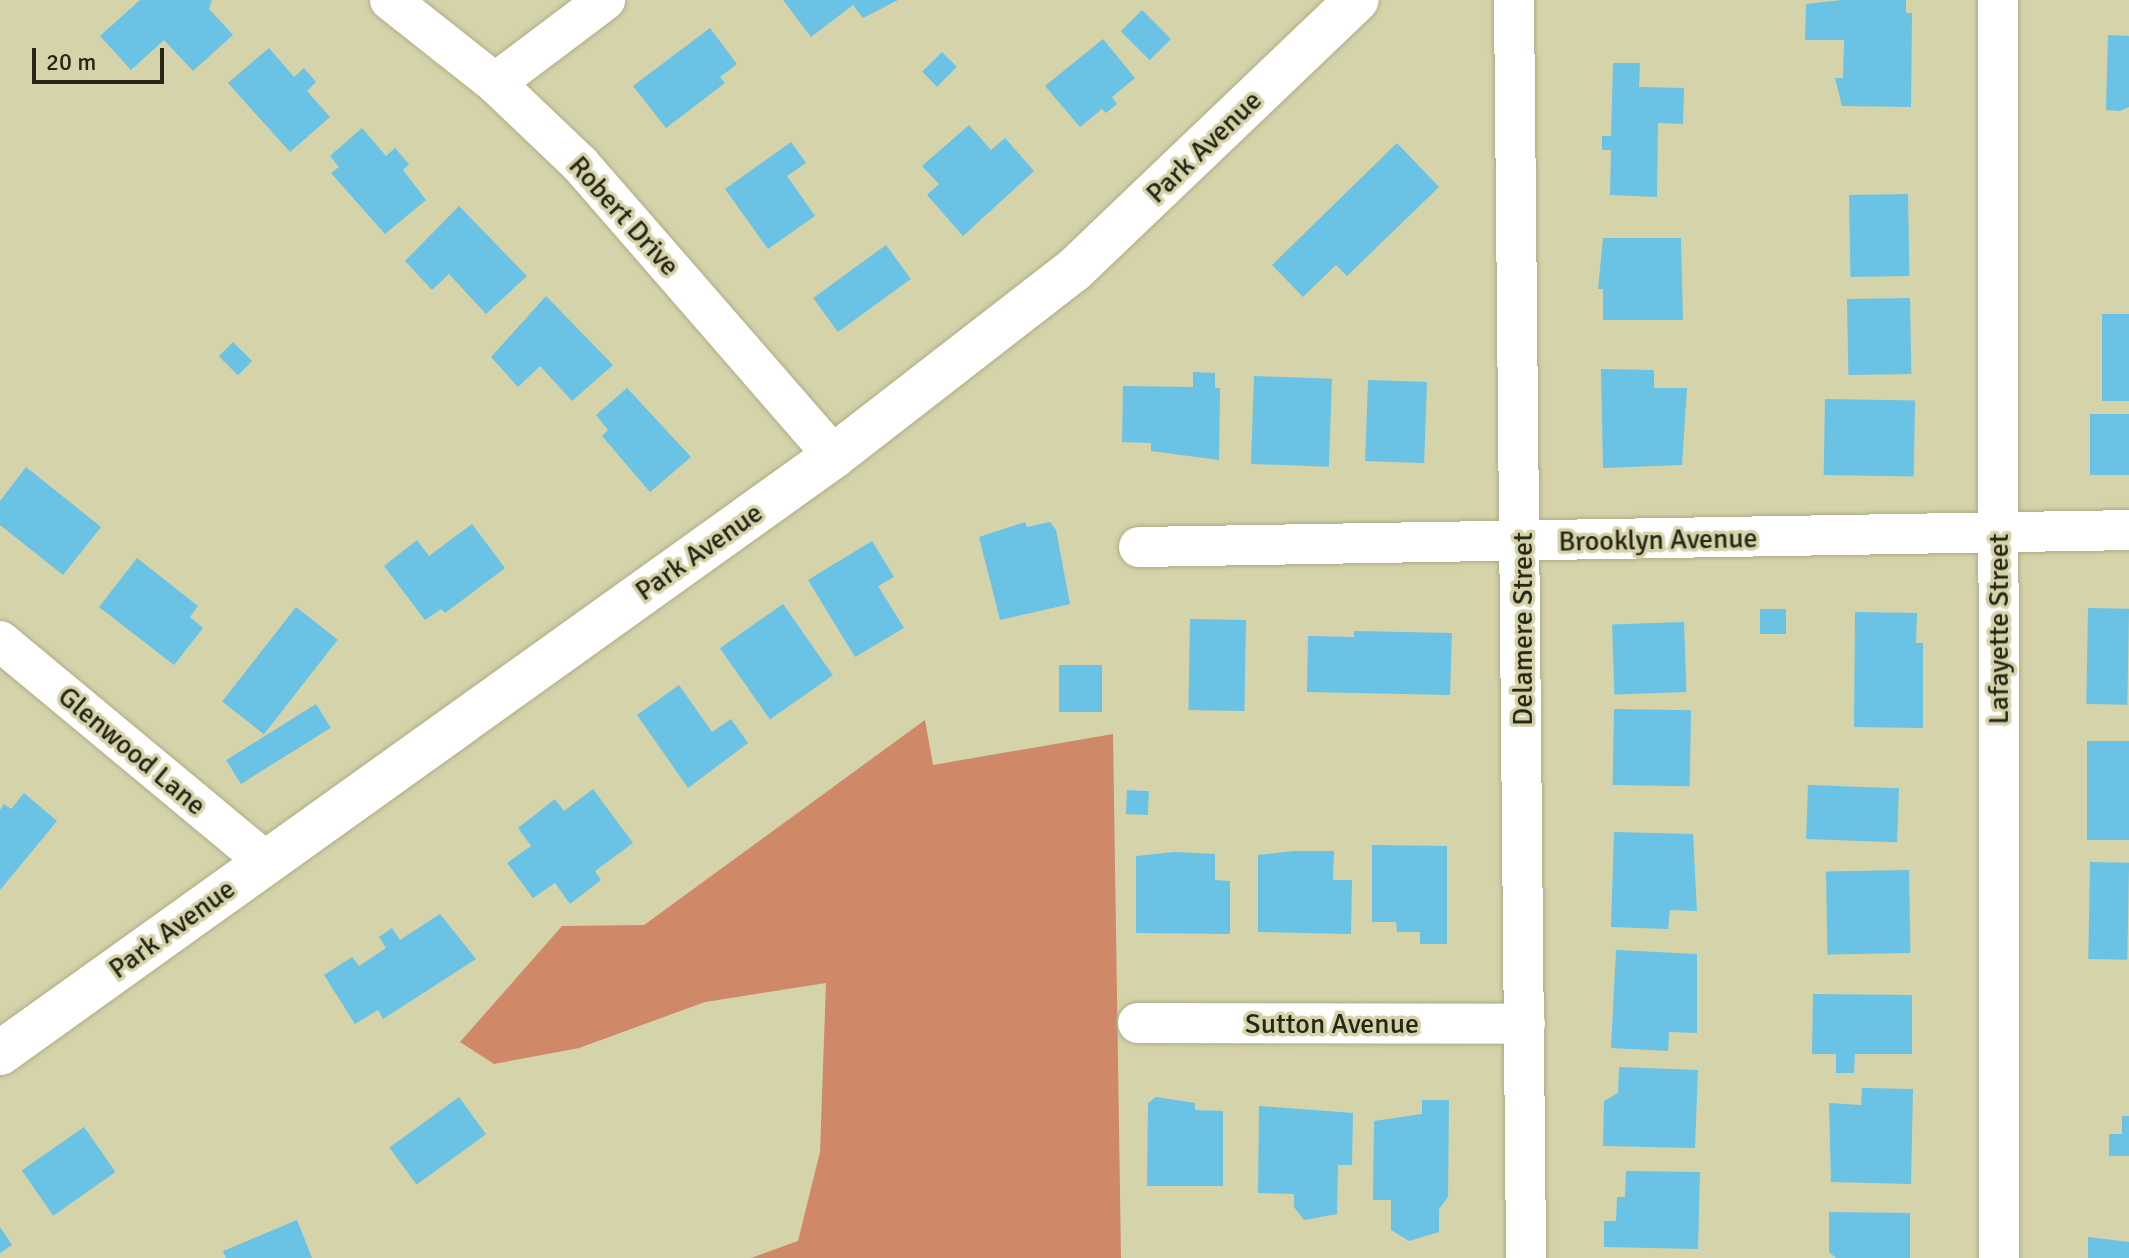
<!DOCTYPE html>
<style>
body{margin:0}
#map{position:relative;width:2129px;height:1258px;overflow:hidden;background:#d5d3aa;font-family:Signika,sans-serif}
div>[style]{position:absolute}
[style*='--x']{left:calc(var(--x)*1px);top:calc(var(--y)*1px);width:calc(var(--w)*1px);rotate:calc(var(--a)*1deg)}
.forest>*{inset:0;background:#cf8868}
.building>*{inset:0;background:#6ac2e4;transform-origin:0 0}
.roads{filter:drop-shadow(0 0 2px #aeac84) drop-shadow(0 0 2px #aeac84)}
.minor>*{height:40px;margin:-20px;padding:0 20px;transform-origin:20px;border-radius:20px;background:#fff}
.secondary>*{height:44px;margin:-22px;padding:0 22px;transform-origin:22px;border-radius:22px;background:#fff}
span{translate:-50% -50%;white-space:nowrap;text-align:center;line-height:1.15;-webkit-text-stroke:7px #d5d3aa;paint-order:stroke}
.street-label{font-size:28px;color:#272616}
.scale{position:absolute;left:32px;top:48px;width:132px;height:36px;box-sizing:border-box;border:4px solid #272616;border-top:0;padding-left:10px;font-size:24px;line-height:28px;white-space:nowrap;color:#272616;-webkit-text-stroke:6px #d5d3aa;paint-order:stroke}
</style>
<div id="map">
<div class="forest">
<div style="clip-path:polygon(925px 720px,933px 765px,1113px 734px,1121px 1258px,751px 1258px,798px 1241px,820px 1152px,826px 983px,705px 1002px,579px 1048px,494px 1064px,460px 1042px,562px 926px,644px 925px)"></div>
</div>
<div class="building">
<div style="clip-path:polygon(140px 0,212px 0,209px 9px,233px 35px,193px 71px,164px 40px,131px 70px,100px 36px)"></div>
<div style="clip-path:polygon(783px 0,898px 0,863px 18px,853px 5px,811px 37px)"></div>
<div style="clip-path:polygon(1842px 0,1906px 0,1906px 13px,1912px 13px,1911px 107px,1842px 106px,1835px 78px,1843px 78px,1844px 40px,1805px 40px,1806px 4px)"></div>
<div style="left:1142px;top:10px;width:41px;height:30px;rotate:45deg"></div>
<div style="clip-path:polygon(710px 28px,737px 64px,720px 77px,725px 83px,666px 128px,633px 86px)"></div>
<div style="clip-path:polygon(2108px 35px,2129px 36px,2129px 107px,2120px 111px,2106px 110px)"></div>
<div style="clip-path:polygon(1103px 39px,1135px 78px,1112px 97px,1117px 104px,1106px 113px,1102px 109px,1080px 127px,1045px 86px)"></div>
<div style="clip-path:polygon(269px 48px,294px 77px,304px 68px,316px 82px,307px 91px,330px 117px,290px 152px,228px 83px)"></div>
<div style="left:942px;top:52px;width:21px;height:28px;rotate:45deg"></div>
<div style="clip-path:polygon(1613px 63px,1640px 63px,1639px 87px,1684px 88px,1683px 124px,1658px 123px,1657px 197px,1610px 195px,1611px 150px,1602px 150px,1602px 136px,1611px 136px)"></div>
<div style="clip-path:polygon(969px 125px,991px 150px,1005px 138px,1034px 171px,963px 236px,927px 195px,939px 184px,922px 166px)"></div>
<div style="clip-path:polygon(362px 128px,386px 156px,395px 148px,409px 164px,403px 170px,426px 200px,385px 234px,331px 173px,339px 167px,330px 156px)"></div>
<div style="clip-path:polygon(791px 142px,806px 163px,787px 176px,815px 216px,768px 249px,725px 189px)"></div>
<div style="clip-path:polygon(1397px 143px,1439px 187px,1347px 276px,1336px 265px,1303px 297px,1272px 265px)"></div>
<div style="left:1908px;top:194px;width:82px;height:59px;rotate:89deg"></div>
<div style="clip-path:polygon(459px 206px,527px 276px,486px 314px,449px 274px,432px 290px,405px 261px)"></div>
<div style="clip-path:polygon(1603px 238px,1681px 238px,1683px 320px,1603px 320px,1603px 289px,1598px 289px)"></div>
<div style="left:886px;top:245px;width:42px;height:90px;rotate:54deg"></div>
<div style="clip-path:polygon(546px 296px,613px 365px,572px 401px,540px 366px,518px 387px,491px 357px)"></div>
<div style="left:1910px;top:298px;width:76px;height:63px;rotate:89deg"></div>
<div style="left:2102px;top:314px;width:27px;height:87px"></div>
<div style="left:233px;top:342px;width:27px;height:20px;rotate:45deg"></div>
<div style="clip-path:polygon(1601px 369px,1654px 370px,1654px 388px,1687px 388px,1682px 465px,1603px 468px)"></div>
<div style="clip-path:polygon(1193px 372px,1215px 373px,1215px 388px,1220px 388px,1219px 460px,1151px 451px,1151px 443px,1122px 442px,1123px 386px,1193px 387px)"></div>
<div style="left:1254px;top:376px;width:78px;height:88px;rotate:2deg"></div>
<div style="left:1368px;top:380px;width:59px;height:81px;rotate:2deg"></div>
<div style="clip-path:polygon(627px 388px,691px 457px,650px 492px,602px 436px,608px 430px,596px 415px)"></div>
<div style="left:1825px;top:399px;width:90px;height:76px;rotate:1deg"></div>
<div style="left:2129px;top:414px;width:61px;height:39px;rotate:90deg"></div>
<div style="clip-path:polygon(26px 467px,101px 527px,63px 575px,0 525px,0 501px)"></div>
<div style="clip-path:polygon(1025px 522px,1027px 527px,1050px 522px,1056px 530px,1070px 604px,1000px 620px,979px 537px)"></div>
<div style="clip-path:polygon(472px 524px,505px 568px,445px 613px,441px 609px,425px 620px,384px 566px,417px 540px,429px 556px)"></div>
<div style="clip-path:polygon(872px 541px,894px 577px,878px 586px,904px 628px,855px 657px,808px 580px)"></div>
<div style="clip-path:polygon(137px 558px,198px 606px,190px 617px,203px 628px,174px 665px,99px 607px)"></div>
<div style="left:783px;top:604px;width:87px;height:77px;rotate:55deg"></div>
<div style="left:296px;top:607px;width:53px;height:120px;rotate:38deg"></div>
<div style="left:2088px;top:608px;width:41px;height:96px;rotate:1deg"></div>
<div style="left:1760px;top:609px;width:26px;height:25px"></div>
<div style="clip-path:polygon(1855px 612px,1917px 613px,1916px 643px,1923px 643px,1923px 728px,1854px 727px)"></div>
<div style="left:1190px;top:619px;width:56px;height:91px;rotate:1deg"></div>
<div style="left:1684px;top:622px;width:70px;height:72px;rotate:88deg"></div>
<div style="clip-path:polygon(1354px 631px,1452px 633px,1450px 695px,1307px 692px,1308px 636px,1354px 637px)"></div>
<div style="left:1102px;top:665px;width:47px;height:43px;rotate:90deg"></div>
<div style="clip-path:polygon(679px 685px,712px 732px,731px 719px,748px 743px,688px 788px,637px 715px)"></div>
<div style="left:316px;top:704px;width:28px;height:106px;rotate:58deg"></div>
<div style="left:1614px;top:709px;width:77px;height:76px;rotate:1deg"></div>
<div style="left:2087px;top:741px;width:42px;height:99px"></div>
<div style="left:1808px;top:785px;width:91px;height:54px;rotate:2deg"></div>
<div style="clip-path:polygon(593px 789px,633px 843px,595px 871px,601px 880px,570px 904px,555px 883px,533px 898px,507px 863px,531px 846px,518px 828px,555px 799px,564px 811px)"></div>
<div style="left:1127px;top:790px;width:22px;height:24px;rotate:3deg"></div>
<div style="clip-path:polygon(24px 793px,57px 821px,0 890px,0 810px,4px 804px,11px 809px)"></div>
<div style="clip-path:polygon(1614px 832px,1693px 834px,1697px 911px,1670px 910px,1668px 929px,1611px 927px)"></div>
<div style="clip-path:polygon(1372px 845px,1447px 846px,1447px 944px,1420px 944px,1420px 932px,1397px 932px,1396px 922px,1372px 922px)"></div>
<div style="clip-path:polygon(1294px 851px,1334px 851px,1333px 880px,1352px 880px,1351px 934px,1258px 932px,1258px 855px)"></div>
<div style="clip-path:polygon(1175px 852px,1215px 854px,1215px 880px,1230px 881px,1230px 934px,1136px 933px,1136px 856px)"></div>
<div style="left:2090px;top:862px;width:39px;height:97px;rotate:1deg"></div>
<div style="left:1909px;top:870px;width:83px;height:83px;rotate:89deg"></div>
<div style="clip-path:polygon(440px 914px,476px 959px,383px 1019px,378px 1010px,355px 1024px,324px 975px,352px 957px,359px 966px,386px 948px,379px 937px,392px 928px,400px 940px)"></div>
<div style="clip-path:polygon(1616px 950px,1697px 954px,1697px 1033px,1669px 1032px,1668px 1051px,1611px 1048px)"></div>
<div style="clip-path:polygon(1813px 994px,1912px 995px,1912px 1054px,1855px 1054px,1854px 1073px,1836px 1073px,1836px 1054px,1812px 1054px)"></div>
<div style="clip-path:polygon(1619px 1067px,1698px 1070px,1695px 1148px,1603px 1146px,1604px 1101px,1618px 1093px)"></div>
<div style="clip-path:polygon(1862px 1088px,1913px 1089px,1911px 1184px,1831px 1182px,1829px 1103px,1861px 1105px)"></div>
<div style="left:459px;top:1097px;width:46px;height:86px;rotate:54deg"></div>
<div style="clip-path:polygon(1156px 1097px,1195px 1103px,1195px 1110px,1223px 1111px,1223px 1186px,1147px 1186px,1148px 1103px)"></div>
<div style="clip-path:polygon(1422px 1100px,1449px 1100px,1448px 1197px,1439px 1209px,1439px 1232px,1409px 1241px,1391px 1230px,1391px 1200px,1373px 1200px,1374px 1121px,1422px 1114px)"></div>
<div style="clip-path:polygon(1259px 1106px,1353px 1113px,1352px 1165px,1338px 1165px,1337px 1214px,1304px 1220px,1294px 1207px,1294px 1194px,1258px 1193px)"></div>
<div style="clip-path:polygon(2122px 1116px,2129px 1116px,2129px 1156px,2109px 1156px,2109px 1134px,2122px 1134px)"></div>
<div style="left:84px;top:1127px;width:55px;height:76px;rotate:55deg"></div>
<div style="clip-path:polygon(1626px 1171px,1700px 1172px,1698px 1249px,1604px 1247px,1604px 1221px,1616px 1221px,1617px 1197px,1625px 1197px)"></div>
<div style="clip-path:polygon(1829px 1212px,1910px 1213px,1910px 1258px,1836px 1258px,1829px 1252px)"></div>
<div style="clip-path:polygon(297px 1220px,312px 1258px,226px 1258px,223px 1251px)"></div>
<div style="clip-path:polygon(0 1227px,12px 1245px,0 1253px)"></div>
<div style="clip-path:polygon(2088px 1237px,2129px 1242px,2129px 1258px,2088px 1258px)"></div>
</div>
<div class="roads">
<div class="minor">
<div style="--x:390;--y:0;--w:134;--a:38.3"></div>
<div style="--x:495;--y:83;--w:117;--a:43.6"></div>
<div style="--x:580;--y:164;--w:387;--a:49"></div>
<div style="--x:1514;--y:0;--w:1258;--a:89.45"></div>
<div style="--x:1998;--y:0;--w:1258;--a:89.95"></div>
<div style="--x:495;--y:83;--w:138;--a:-37"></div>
<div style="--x:1139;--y:547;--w:990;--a:-0.98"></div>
<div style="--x:0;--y:641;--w:344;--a:39.7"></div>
<div style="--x:1138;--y:1023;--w:387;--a:0.1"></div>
</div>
<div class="secondary">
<div style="--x:0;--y:1053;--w:1026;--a:-35.6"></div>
<div style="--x:834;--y:456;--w:304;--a:-37.8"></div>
<div style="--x:1074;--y:270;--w:391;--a:-43.7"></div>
</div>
</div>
<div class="street-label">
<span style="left:1204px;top:147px;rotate:-44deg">Park Avenue</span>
<span style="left:624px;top:216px;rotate:48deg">Robert Drive</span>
<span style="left:1658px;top:540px;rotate:-1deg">Brooklyn Avenue</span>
<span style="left:699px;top:552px;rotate:-35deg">Park Avenue</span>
<span style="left:1523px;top:629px;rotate:-90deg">Delamere Street</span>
<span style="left:1999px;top:629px;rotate:-90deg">Lafayette Street</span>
<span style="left:132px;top:751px;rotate:40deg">Glenwood Lane</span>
<span style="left:172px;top:929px;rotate:-36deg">Park Avenue</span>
<span style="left:1332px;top:1024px">Sutton Avenue</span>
</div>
<div class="scale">20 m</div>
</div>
